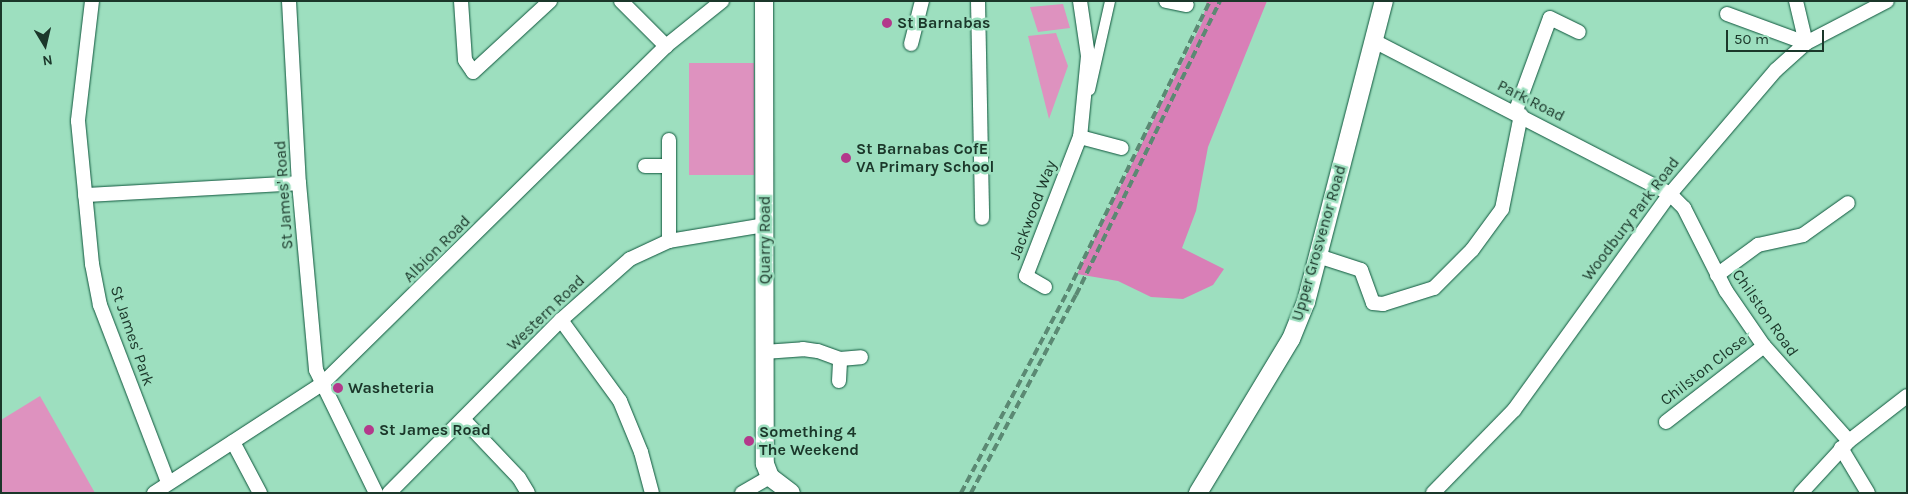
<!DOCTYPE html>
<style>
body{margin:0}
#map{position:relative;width:1908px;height:494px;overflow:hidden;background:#9ddfbf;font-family:Karla,sans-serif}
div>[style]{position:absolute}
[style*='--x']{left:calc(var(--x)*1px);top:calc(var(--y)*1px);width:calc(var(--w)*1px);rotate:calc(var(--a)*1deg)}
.green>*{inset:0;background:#de92bf;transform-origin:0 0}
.forest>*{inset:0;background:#d97fb7}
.roads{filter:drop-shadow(0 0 1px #0e563c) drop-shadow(0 0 1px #0e563c)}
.pedestrian>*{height:10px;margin:-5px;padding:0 5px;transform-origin:5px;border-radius:5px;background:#fff}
.minor>*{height:14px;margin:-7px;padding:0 7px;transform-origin:7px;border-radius:7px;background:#fff}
.tertiary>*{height:18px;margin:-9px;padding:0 9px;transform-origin:9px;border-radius:9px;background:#fff}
.rail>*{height:4px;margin-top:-2px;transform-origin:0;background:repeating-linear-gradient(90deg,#5b8973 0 8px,transparent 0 12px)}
.dots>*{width:14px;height:14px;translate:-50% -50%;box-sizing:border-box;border:2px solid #9ddfbf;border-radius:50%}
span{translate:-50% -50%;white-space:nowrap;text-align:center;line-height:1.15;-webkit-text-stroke:5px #9ddfbf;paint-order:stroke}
.poi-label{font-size:16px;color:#1b372a;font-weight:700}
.left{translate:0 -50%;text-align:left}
.street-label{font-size:16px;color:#1b372a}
.frame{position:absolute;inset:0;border:2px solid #1b372a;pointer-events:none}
.north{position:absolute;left:20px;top:20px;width:50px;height:50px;-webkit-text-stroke:4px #9ddfbf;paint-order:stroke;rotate:171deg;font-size:14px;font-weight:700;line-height:20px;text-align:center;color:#1b372a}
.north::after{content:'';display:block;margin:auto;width:18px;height:22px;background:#1b372a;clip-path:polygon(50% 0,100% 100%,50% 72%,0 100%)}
.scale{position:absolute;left:1726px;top:30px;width:98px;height:22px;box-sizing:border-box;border:2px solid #1b372a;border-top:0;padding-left:6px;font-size:15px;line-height:18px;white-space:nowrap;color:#1b372a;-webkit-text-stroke:4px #9ddfbf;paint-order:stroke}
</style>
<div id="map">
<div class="green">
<div style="clip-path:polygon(1063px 4px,1070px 28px,1038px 32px,1030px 7px)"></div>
<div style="clip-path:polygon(1056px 33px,1068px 66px,1049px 119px,1028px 36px)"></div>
<div style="left:689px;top:63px;width:65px;height:112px"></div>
<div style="clip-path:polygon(40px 396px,95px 493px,1px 493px,1px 420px)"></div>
</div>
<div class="forest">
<div style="clip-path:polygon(1207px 1px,1267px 1px,1208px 147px,1196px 211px,1182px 248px,1224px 269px,1213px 285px,1183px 299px,1151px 297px,1118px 281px,1077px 274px,1202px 23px)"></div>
</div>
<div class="roads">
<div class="pedestrian">
<div style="--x:1090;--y:90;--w:91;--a:-77.3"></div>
</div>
<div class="minor">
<div style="--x:92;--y:1;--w:121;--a:96.7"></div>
<div style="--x:78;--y:121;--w:144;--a:84.4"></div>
<div style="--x:92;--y:264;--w:42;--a:79"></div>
<div style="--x:100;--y:305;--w:190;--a:69"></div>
<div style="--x:289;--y:1;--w:182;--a:86.9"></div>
<div style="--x:299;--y:183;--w:188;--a:84.8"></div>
<div style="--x:316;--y:370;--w:137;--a:64"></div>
<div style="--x:461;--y:1;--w:59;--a:86.1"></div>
<div style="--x:465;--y:60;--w:14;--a:56"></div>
<div style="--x:473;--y:72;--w:105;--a:-42.7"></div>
<div style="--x:621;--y:1;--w:64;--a:45"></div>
<div style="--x:978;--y:1;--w:217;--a:88.9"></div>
<div style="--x:1080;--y:1;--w:56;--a:81.7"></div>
<div style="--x:1088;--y:56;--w:81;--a:95.6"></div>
<div style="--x:1080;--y:137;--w:43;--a:14.7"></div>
<div style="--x:1166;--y:1;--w:21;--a:11"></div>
<div style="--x:1796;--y:1;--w:43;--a:76.6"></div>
<div style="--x:1727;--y:14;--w:84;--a:20.2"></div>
<div style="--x:1374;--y:41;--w:333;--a:27.3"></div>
<div style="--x:1670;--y:194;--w:20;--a:45"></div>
<div style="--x:1684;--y:208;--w:93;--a:63.2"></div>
<div style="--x:1726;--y:291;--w:67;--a:55.4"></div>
<div style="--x:1764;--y:346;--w:127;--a:48.2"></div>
<div style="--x:911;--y:44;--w:44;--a:-75.7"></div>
<div style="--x:1515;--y:113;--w:101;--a:-69.8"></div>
<div style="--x:1550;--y:18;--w:32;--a:26"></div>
<div style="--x:645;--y:166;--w:22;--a:0"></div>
<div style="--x:85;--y:195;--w:214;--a:-3.2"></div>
<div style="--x:669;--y:241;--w:101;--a:-90"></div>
<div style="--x:1318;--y:256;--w:45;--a:18"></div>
<div style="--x:1361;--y:270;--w:35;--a:70"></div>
<div style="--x:1373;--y:303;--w:10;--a:6"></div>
<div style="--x:1383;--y:304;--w:53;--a:-17.4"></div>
<div style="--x:1434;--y:288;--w:54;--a:-45"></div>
<div style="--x:1472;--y:250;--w:51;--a:-53.8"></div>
<div style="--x:1502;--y:209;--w:96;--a:-78.6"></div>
<div style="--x:1717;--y:275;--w:51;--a:-36.2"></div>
<div style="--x:1758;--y:245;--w:46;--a:-12.5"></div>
<div style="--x:1803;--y:235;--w:55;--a:-35.4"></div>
<div style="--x:1045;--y:287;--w:22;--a:-150"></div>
<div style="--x:1026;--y:276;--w:149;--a:-68.8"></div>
<div style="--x:561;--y:320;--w:100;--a:53.9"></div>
<div style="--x:620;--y:401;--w:55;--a:67.6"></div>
<div style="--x:641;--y:452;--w:42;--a:75"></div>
<div style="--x:764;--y:352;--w:39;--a:-4"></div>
<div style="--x:803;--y:349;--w:15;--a:8"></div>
<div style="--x:818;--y:351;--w:23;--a:20"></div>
<div style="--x:840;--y:359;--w:21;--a:-5"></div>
<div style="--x:839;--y:381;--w:22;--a:-87"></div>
<div style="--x:463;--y:419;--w:81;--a:46.5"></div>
<div style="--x:519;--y:478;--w:17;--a:59"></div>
<div style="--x:1666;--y:422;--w:124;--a:-37.8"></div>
<div style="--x:233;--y:442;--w:58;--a:62.1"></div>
<div style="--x:1841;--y:448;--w:52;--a:59"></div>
<div style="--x:154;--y:493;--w:200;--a:-33"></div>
<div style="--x:322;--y:384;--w:482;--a:-44.5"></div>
<div style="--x:666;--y:46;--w:72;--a:-38.8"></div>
<div style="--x:389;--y:493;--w:244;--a:-45.2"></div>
<div style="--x:561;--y:320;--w:92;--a:-41.5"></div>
<div style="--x:630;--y:259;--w:43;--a:-24.8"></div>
<div style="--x:669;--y:241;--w:97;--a:-9.5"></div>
<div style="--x:742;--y:493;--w:32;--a:-30"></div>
<div style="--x:1433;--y:493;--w:116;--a:-45.7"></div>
<div style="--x:1514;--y:410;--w:266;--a:-54.2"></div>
<div style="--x:1670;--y:194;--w:163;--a:-49.5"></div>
<div style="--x:1776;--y:70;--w:40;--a:-42"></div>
<div style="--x:1806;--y:43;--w:91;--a:-27.4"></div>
<div style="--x:1801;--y:493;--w:71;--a:-47.3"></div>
<div style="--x:1849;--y:441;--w:73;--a:-37.8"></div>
</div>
<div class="tertiary">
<div style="--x:764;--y:1;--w:463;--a:89.9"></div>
<div style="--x:765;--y:464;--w:14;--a:69"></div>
<div style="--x:770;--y:477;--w:26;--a:37"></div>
<div style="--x:1198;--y:493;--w:180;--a:-58.9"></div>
<div style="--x:1291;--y:339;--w:40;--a:-68"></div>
<div style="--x:1306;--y:302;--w:311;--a:-75.5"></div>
</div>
</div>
<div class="rail">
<div style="--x:961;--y:493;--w:229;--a:-62.1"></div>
<div style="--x:1068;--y:291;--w:323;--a:-63.9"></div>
<div style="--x:971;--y:493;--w:224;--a:-62.1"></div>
<div style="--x:1076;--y:295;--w:327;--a:-63.9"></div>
</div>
<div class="dots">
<div style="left:887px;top:23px;background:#b3398b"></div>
<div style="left:846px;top:158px;background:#b3398b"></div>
<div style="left:338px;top:388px;background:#b3398b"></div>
<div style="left:369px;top:430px;background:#b3398b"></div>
<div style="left:749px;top:441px;background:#b3398b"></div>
</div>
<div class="poi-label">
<span class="left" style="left:897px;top:23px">St Barnabas</span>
<span class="left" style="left:856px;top:158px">St Barnabas CofE<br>VA Primary School</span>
<span class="left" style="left:348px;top:388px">Washeteria</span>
<span class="left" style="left:379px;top:430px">St James Road</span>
<span class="left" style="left:759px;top:441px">Something 4<br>The Weekend</span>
</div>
<div class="street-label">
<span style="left:1531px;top:101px;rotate:27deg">Park Road</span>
<span style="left:284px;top:195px;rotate:-94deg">St James' Road</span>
<span style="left:1033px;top:210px;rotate:-69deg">Jackwood Way</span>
<span style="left:1631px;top:219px;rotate:-53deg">Woodbury Park Road</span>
<span style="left:765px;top:240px;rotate:-90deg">Quarry Road</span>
<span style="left:1319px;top:243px;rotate:-74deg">Upper Grosvenor Road</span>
<span style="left:437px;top:249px;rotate:-45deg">Albion Road</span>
<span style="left:546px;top:313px;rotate:-44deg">Western Road</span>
<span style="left:1765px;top:313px;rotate:55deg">Chilston Road</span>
<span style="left:132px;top:336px;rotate:71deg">St James' Park</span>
<span style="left:1704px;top:370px;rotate:-38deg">Chilston Close</span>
</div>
<div class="frame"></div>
<div class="north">N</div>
<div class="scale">50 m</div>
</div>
